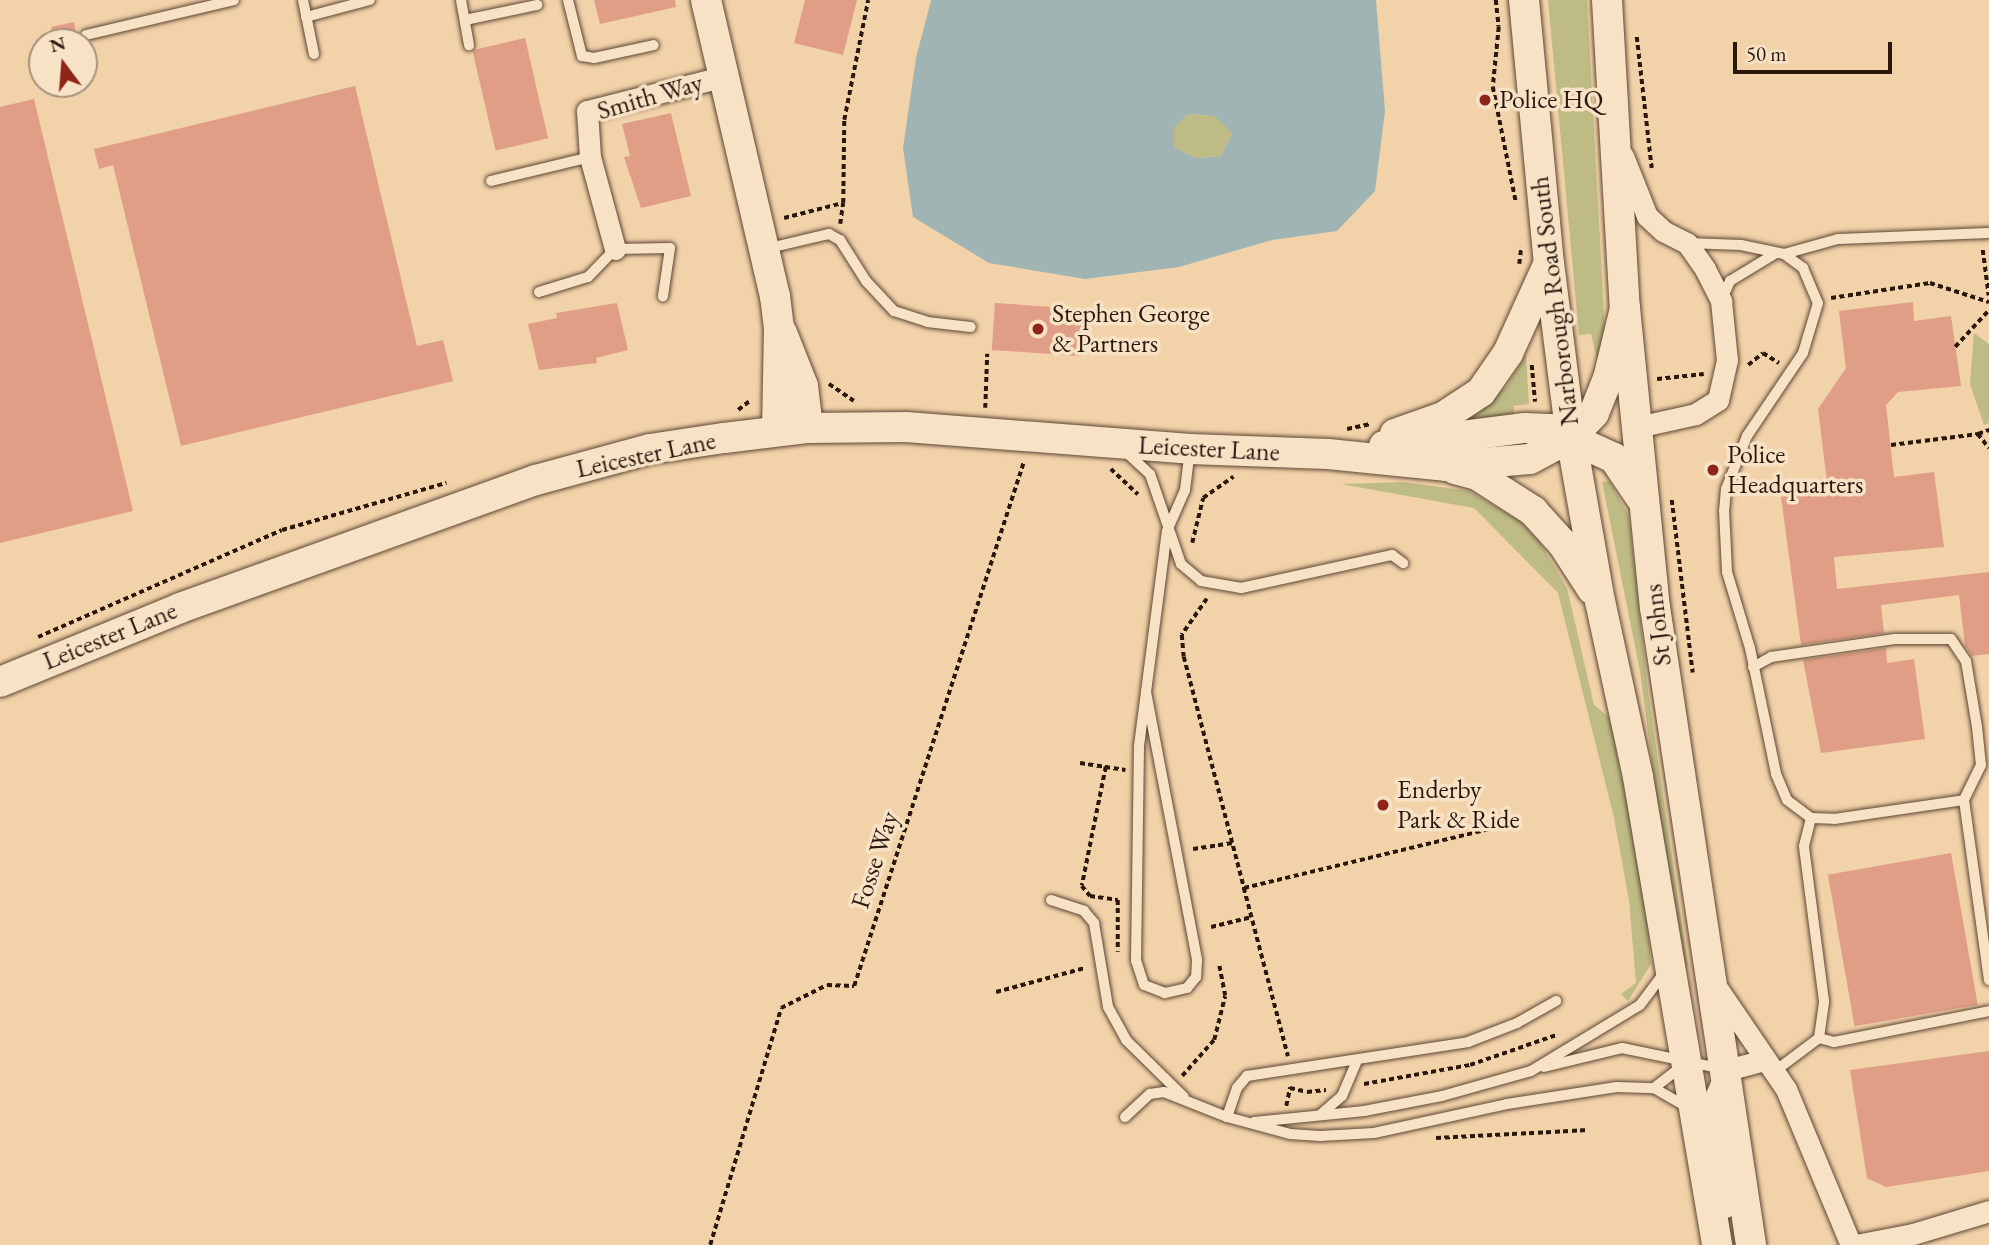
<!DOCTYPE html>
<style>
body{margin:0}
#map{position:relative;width:1989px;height:1245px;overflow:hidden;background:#f2d2a8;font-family:"EB Garamond",serif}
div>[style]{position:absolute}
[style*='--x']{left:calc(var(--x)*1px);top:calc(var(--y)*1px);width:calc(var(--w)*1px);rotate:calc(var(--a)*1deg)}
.green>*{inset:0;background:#bebb85}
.water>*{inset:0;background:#a0b5b3}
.building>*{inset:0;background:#e09e86;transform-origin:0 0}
.path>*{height:3.5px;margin-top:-1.75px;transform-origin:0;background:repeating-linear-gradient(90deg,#2a180f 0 5px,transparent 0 8.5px)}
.roads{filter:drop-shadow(0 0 2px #5c4635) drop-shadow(0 0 2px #5c4635)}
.lane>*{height:10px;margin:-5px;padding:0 5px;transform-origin:5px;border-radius:5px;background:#f7e2c6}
.street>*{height:21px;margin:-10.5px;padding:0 10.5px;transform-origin:10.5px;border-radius:10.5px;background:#f7e2c6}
.secondary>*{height:30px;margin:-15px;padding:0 15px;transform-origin:15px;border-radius:15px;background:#f7e2c6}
.dots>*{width:19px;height:19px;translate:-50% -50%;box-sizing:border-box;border:4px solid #f7e2c6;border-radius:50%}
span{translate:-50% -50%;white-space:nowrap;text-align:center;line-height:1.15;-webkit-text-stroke:7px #f7e2c6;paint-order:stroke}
.street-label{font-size:26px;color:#2a180f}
.poi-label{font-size:26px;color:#2a180f}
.left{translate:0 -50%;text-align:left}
.north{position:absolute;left:28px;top:28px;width:70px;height:70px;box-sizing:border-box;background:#f7e2c6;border:2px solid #a5917d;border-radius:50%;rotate:344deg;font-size:19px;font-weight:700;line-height:28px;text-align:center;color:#2a180f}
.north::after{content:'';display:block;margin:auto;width:24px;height:32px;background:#8f2418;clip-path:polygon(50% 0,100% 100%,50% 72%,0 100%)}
.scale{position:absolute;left:1733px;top:42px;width:159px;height:32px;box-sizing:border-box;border:4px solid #2a180f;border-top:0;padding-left:9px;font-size:21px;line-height:24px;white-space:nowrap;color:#2a180f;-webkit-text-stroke:5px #f7e2c6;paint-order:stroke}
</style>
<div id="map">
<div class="green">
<div style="clip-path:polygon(1548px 0,1587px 0,1605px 333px,1599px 367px,1591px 334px,1579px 335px)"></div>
<div style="clip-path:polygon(1188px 114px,1214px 116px,1232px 133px,1221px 156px,1196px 158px,1174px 147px,1174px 128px)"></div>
<div style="clip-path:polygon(1974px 333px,1989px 344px,1989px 423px,1984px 425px,1970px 384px)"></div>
<div style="clip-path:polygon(1526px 355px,1529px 404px,1514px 406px,1514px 416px,1470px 423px,1469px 418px,1507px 386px)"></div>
<div style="clip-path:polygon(1609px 481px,1628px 514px,1631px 533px,1648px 691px,1688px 967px,1679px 969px,1640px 671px,1602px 482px)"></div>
<div style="clip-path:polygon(1404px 482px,1469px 491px,1520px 521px,1539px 541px,1567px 588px,1594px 705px,1610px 718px,1644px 886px,1651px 964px,1628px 1001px,1621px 994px,1636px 983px,1629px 900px,1614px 818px,1558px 593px,1474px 508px,1341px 484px)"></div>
</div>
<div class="water">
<div style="clip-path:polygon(evenodd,931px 0,1376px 0,1385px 111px,1375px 191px,1337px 231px,1272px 240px,1179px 267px,1085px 279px,989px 263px,913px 217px,903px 148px,916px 58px,931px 0,1188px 114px,1214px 116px,1232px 133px,1221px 156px,1196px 158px,1174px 147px,1174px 128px,1188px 114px)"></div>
</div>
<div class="building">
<div style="clip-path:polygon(594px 0,675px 0,676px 7px,600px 24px)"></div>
<div style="clip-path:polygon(805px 0,857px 0,843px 55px,794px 43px)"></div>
<div style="clip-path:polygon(74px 22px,78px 42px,54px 42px,51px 27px)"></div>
<div style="left:525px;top:38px;width:103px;height:54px;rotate:77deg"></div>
<div style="clip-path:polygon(355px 86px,417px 346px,443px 340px,453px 381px,181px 446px,113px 165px,99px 169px,94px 149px)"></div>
<div style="clip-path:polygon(34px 99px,133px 511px,0 543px,0 107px)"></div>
<div style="clip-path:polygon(671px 113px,691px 196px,641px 208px,624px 157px,630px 156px,622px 124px)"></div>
<div style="clip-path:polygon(1913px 302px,1914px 321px,1951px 316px,1961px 386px,1898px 392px,1886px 405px,1894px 477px,1934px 472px,1944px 547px,1834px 557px,1837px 589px,1989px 572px,1989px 654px,1972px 656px,1965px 646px,1959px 595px,1881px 605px,1884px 633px,1801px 645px,1781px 497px,1828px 490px,1818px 409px,1846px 368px,1839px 311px)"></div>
<div style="clip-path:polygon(617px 303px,628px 350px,596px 358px,597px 363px,539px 370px,528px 324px,557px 318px,556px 313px)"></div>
<div style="left:995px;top:303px;width:90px;height:47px;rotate:4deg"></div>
<div style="clip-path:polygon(1886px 648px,1887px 663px,1914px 659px,1925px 739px,1821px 753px,1803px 660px)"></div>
<div style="left:1951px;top:853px;width:154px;height:125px;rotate:80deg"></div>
<div style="clip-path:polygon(1989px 1051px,1989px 1171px,1886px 1187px,1867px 1178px,1850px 1070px)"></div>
</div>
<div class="path">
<div style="--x:1496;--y:0;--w:27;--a:84"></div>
<div style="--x:1499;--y:27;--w:60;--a:95.7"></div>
<div style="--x:1493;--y:87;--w:117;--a:78.7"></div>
<div style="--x:1637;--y:37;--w:132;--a:83.5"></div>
<div style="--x:784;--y:218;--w:61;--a:-14.3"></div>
<div style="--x:843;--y:203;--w:83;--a:-89.3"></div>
<div style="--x:844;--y:120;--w:122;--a:-78.7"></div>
<div style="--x:840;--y:224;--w:21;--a:-82"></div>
<div style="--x:1983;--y:250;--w:46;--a:82.6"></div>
<div style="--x:1519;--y:264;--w:17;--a:-83"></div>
<div style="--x:1831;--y:298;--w:100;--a:-8.6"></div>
<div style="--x:1930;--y:283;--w:62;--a:17.9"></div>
<div style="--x:1955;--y:347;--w:50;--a:-47.4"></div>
<div style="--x:1532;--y:365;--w:37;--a:85"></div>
<div style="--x:1748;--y:365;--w:19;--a:-39"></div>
<div style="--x:1763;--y:353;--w:19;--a:32"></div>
<div style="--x:1657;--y:379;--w:47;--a:-6.1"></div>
<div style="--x:829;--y:384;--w:30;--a:34"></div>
<div style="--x:985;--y:408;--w:54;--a:-87.9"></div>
<div style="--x:738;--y:410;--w:16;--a:-38"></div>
<div style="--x:1347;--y:429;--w:24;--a:-12"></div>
<div style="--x:1978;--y:434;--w:12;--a:-20"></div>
<div style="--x:1891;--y:445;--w:88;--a:-7.2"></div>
<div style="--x:1978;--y:434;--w:18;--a:52"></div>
<div style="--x:1111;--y:469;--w:37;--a:43"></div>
<div style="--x:1672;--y:500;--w:174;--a:83.1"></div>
<div style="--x:1192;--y:543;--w:46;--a:-76.3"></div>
<div style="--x:1203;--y:498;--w:37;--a:-35"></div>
<div style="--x:1207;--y:599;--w:44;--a:124.8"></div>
<div style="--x:1182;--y:635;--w:22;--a:85"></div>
<div style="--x:1184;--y:657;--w:239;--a:75.4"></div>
<div style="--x:1244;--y:888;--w:283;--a:-13.5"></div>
<div style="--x:38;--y:637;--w:266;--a:-23.7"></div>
<div style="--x:282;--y:530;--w:171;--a:-16"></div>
<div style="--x:1080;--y:763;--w:46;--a:8.8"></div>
<div style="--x:1106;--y:767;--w:121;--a:101.4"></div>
<div style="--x:1082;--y:886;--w:13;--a:51"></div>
<div style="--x:1090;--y:896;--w:28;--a:8"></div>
<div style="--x:1118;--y:900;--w:52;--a:90"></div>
<div style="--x:1193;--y:849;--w:40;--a:-8.5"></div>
<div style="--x:1244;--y:888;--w:174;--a:75.3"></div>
<div style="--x:1211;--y:927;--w:42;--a:-13.7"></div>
<div style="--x:996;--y:992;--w:92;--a:-15.1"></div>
<div style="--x:1182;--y:1076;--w:48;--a:-48.4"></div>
<div style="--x:1214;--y:1040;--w:45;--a:-76"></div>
<div style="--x:1225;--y:996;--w:31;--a:-101"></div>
<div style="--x:1364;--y:1084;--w:108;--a:-10.2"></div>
<div style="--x:1470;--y:1065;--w:91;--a:-19.2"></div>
<div style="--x:1290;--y:1088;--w:17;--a:13"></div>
<div style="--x:1307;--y:1092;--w:19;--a:-6"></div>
<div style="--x:1286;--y:1106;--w:19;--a:-78"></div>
<div style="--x:1436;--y:1138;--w:152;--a:-3"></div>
<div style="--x:710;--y:1245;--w:247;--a:-73.3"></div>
<div style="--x:781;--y:1008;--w:51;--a:-26.6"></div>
<div style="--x:827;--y:985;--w:27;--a:2"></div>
<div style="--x:854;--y:986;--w:552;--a:-72.06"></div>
</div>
<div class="roads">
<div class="lane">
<div style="--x:303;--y:0;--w:55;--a:78.5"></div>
<div style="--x:461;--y:0;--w:46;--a:79.9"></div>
<div style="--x:568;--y:0;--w:58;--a:76"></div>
<div style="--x:582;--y:56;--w:12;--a:9"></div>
<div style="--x:594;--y:58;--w:61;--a:-12.2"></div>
<div style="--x:306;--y:17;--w:66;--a:-14.9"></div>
<div style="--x:465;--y:20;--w:74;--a:-11.8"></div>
<div style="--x:86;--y:35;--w:152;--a:-13.3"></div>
<div style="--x:491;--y:181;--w:102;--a:-13.6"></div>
<div style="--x:1687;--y:243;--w:54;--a:2.1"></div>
<div style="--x:1741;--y:245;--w:44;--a:11.8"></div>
<div style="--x:1784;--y:254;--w:24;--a:36"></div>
<div style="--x:1803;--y:268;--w:38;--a:67"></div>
<div style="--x:1818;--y:303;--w:52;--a:106.7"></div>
<div style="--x:1803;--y:353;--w:100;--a:124"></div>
<div style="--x:1747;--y:436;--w:57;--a:111.6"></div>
<div style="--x:1726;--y:489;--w:21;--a:95"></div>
<div style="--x:1724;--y:510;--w:62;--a:87.2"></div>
<div style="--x:1727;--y:572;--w:79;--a:73.2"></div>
<div style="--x:1750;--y:648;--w:129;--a:78.3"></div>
<div style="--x:1776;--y:774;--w:28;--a:67"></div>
<div style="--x:1787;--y:800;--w:30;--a:37"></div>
<div style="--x:1811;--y:818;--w:23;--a:2"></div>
<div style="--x:1834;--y:819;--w:131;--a:-8.3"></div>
<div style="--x:765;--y:249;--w:66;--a:-13.2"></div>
<div style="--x:829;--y:234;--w:13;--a:29"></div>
<div style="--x:840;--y:240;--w:49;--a:57.6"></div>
<div style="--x:866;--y:281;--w:41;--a:47"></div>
<div style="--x:894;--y:311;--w:35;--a:18"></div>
<div style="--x:927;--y:322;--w:44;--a:6.5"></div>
<div style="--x:1784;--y:254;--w:56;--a:-15.5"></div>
<div style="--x:1838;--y:239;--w:151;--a:-2.3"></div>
<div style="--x:539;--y:292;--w:51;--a:-17"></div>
<div style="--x:588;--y:277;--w:39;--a:-46"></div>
<div style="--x:615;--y:249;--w:55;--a:-1"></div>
<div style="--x:670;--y:248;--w:49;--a:98.3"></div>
<div style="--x:1722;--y:299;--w:20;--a:-66"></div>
<div style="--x:1730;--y:281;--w:54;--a:-31.3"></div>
<div style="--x:1125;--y:451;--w:34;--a:43"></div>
<div style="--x:1150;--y:474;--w:95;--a:71"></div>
<div style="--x:1181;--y:564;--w:26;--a:40"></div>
<div style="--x:1201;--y:581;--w:41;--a:9.9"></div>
<div style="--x:1241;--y:588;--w:155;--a:-12.3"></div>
<div style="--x:1392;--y:555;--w:14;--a:36"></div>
<div style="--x:1753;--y:667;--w:21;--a:-29"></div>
<div style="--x:1771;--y:657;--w:125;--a:-8.3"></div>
<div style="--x:1895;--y:639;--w:56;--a:0"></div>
<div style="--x:1951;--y:639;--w:27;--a:56"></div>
<div style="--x:1966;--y:661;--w:67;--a:80.5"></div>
<div style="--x:1977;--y:727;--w:38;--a:84"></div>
<div style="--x:1981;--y:765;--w:39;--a:116"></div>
<div style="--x:1964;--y:800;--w:182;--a:82.1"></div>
<div style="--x:1146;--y:692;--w:273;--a:79.2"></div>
<div style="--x:1197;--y:960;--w:17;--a:93"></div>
<div style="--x:1196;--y:977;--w:14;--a:129"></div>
<div style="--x:1187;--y:988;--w:23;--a:167"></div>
<div style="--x:1165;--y:993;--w:22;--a:-159"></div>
<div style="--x:1144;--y:985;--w:25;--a:-108"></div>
<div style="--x:1136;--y:961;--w:215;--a:-89.2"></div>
<div style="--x:1139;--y:746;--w:54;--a:-82.6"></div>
<div style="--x:1146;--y:692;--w:162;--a:-82.6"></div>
<div style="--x:1167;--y:531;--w:45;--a:-66.3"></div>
<div style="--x:1185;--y:490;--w:38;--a:-83"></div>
<div style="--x:1051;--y:900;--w:35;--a:18"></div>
<div style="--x:1084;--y:911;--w:16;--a:50"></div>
<div style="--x:1094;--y:923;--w:85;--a:80.5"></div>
<div style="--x:1108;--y:1007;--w:38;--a:61"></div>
<div style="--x:1126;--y:1040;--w:81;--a:44.5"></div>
<div style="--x:1819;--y:1038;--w:16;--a:15"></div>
<div style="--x:1834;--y:1042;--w:158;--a:-11.3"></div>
<div style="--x:1544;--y:1067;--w:80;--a:-13.7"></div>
<div style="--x:1622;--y:1048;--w:103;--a:11.7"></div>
<div style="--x:1775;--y:1071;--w:55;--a:-36.9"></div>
<div style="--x:1819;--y:1038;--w:37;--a:-82"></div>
<div style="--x:1824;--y:1001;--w:156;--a:-97.4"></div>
<div style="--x:1804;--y:846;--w:29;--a:-76"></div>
<div style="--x:1654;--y:1088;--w:37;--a:-38"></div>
<div style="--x:1320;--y:1115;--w:29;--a:-41"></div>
<div style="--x:1342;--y:1096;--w:36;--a:-67"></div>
<div style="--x:1125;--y:1117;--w:34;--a:-43"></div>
<div style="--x:1150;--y:1094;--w:14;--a:-8"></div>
<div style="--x:1164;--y:1092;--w:68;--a:21.6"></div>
<div style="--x:1227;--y:1117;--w:65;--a:15.1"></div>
<div style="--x:1290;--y:1134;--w:30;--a:4"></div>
<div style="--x:1320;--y:1136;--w:54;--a:-3.2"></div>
<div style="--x:1374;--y:1133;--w:136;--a:-12.3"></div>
<div style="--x:1507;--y:1104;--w:111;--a:-8.8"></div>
<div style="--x:1617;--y:1087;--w:37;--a:2"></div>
<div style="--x:1654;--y:1088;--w:39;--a:30"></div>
<div style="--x:1227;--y:1117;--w:31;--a:-71"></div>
<div style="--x:1237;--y:1088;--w:16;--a:-50"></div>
<div style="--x:1247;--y:1076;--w:224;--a:-8.7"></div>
<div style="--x:1468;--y:1042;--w:53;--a:-21.2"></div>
<div style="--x:1517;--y:1023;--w:45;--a:-29.4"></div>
<div style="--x:1254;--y:1122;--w:111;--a:-5.7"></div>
<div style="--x:1364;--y:1111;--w:79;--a:-10.9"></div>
<div style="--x:1442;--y:1096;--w:92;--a:-15.7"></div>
<div style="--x:1531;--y:1071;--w:127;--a:-31.2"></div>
<div style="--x:1640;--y:1005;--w:39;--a:-53"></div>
</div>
<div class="street">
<div style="--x:1623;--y:156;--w:65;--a:68.2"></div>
<div style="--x:1647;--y:216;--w:22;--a:43"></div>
<div style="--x:1663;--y:231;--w:27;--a:27"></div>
<div style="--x:1687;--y:243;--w:32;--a:55"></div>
<div style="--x:1705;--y:269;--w:36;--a:63"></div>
<div style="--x:1721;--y:301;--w:59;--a:84.2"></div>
<div style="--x:1727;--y:360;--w:41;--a:102.7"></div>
<div style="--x:1718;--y:400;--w:26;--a:148"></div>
<div style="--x:1696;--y:414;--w:60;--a:167.6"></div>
<div style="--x:615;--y:249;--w:95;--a:-105.2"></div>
<div style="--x:590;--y:157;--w:46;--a:-93.7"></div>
<div style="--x:587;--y:111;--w:142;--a:-14.2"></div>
<div style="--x:1715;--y:985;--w:126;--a:55.7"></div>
<div style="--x:1786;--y:1089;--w:169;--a:67.4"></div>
<div style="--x:1725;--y:1207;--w:102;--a:-97.9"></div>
<div style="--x:1711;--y:1106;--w:39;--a:-66"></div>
<div style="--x:1727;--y:1070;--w:38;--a:-15"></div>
<div style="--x:1856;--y:1245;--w:58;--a:-10.9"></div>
<div style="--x:1913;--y:1234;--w:79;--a:-16.8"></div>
</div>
<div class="secondary">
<div style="--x:706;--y:0;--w:304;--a:76.9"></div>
<div style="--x:775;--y:296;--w:31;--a:83"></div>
<div style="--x:779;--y:327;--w:104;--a:91.1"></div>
<div style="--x:1524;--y:0;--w:264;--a:84.6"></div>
<div style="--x:1549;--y:263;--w:175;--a:82.8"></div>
<div style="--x:1571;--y:437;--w:167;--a:80"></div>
<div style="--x:1600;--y:601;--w:180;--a:77.8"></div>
<div style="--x:1638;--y:777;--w:475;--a:80.4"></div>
<div style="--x:1607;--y:0;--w:309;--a:86.7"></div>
<div style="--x:1625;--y:308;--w:301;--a:84.3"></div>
<div style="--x:1655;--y:607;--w:645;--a:81.44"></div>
<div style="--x:782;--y:333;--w:57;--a:68.4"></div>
<div style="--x:803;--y:386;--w:42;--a:83.2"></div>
<div style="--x:1395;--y:434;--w:51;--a:-19.5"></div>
<div style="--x:1443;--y:417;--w:45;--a:-33.3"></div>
<div style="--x:1481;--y:392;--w:47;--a:-55.3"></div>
<div style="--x:1508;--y:353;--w:97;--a:-65.6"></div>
<div style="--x:1384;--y:446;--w:142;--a:-7.3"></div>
<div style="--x:1525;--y:428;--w:25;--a:2"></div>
<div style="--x:1550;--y:429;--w:70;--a:24.4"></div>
<div style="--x:1614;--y:458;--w:48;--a:56"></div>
<div style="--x:1455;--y:469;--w:23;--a:15"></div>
<div style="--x:1477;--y:475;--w:67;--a:32.7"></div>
<div style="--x:1533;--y:511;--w:45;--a:47.7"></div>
<div style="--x:1563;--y:544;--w:54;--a:57.2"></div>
<div style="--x:0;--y:682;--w:195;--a:-22.3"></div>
<div style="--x:180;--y:608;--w:378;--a:-19.8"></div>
<div style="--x:536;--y:480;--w:118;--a:-15.2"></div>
<div style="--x:650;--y:449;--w:75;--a:-8.5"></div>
<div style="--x:724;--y:438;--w:85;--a:-6.8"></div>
<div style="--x:808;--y:428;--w:98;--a:-0.6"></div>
<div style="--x:906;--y:427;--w:285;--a:4.4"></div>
<div style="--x:1190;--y:449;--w:138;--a:2.1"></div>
<div style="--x:1328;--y:454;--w:120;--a:5.8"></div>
<div style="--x:1447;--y:466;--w:83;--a:-4.8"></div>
<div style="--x:1530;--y:459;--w:47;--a:-28.2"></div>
<div style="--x:1571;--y:437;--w:33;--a:-46"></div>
<div style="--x:1594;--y:413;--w:37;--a:-68"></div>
<div style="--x:1608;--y:379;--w:73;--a:-76.5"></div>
</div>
</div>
<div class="dots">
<div style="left:1485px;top:100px;background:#8f2418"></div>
<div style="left:1038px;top:329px;background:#8f2418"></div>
<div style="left:1713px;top:470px;background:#8f2418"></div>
<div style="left:1383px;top:805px;background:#8f2418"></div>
</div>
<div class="street-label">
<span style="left:650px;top:97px;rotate:-16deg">Smith Way</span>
<span style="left:1555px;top:301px;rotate:-97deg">Narborough Road South</span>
<span style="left:1209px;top:449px;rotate:3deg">Leicester Lane</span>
<span style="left:646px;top:455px;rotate:-12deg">Leicester Lane</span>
<span style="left:1658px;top:625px;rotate:-97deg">St Johns</span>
<span style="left:110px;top:636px;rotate:-22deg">Leicester Lane</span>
<span style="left:875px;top:860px;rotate:-72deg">Fosse Way</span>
</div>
<div class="poi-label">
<span class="left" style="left:1499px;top:100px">Police HQ</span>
<span class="left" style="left:1052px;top:329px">Stephen George<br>&amp; Partners</span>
<span class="left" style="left:1727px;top:470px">Police<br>Headquarters</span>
<span class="left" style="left:1397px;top:805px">Enderby<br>Park &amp; Ride</span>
</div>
<div class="north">N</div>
<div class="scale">50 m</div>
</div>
